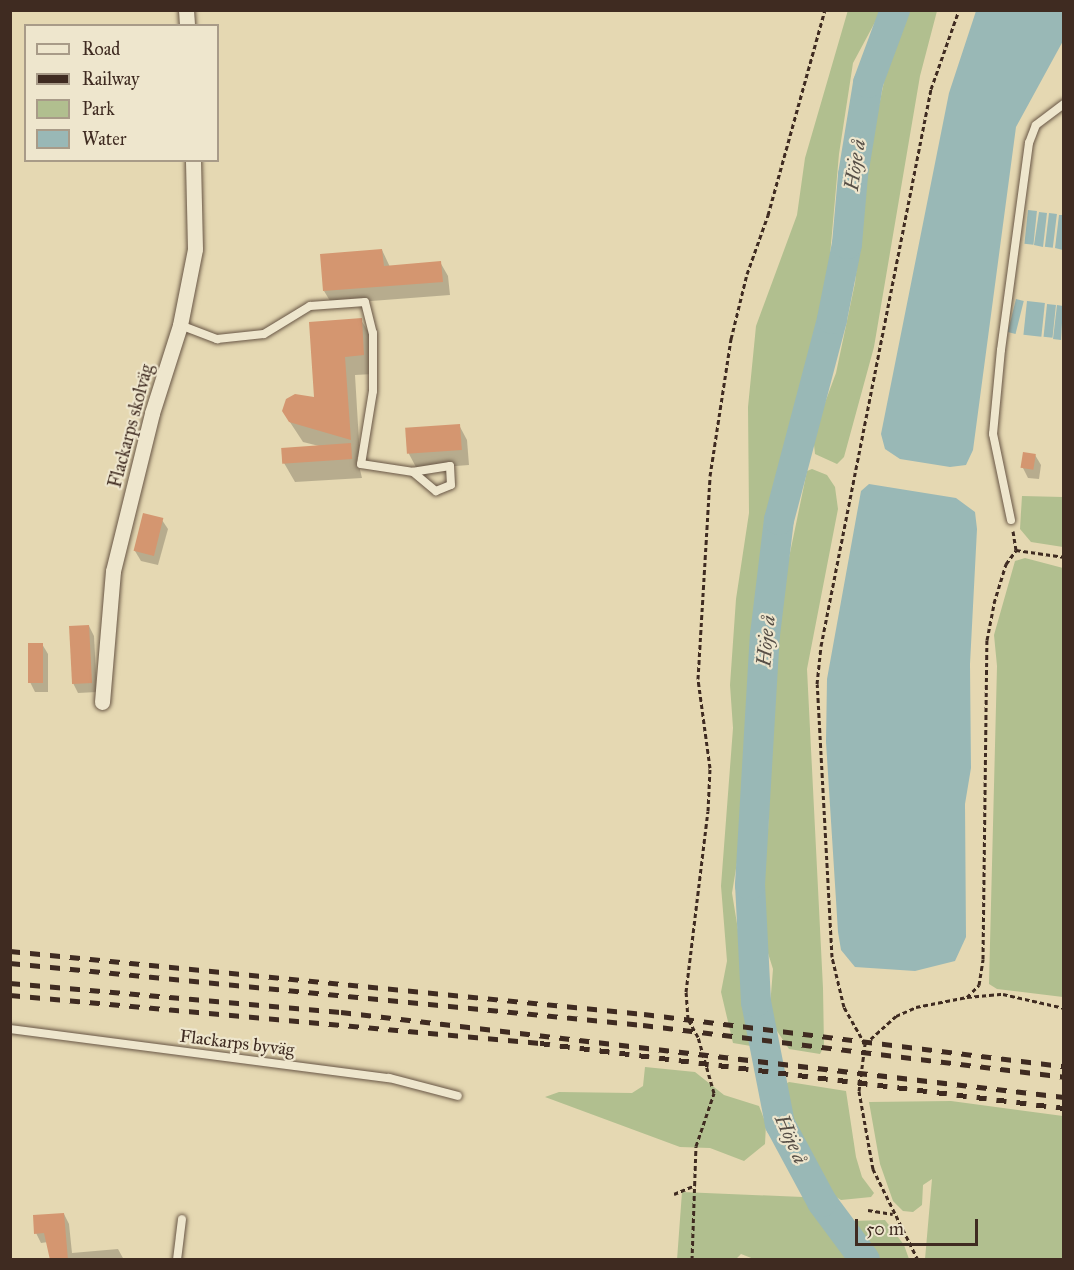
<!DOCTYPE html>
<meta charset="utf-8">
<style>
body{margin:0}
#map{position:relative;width:1074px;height:1270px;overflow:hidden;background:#e5d8b2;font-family:"IM FELL Great Primer",serif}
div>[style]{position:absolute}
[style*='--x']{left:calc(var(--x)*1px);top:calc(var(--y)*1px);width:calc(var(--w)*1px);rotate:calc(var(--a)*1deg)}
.green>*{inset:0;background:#b1bf8f}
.water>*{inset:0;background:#99b8b6;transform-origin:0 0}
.shadow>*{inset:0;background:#0003}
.river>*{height:30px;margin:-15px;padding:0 15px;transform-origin:15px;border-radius:15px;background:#99b8b6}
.building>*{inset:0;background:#d49670;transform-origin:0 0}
.path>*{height:3px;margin-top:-1.5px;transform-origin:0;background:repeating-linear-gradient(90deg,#3f2b21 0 4.5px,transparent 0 7.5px)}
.roads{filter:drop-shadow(0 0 2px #685645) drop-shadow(0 0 2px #685645)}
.lane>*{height:8px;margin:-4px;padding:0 4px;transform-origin:4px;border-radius:4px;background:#eee6cd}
.street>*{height:15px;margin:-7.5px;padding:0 7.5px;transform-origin:7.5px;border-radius:7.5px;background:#eee6cd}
.rail>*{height:4.5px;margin-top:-2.25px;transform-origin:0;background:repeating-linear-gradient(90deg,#3f2b21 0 10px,transparent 0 20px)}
span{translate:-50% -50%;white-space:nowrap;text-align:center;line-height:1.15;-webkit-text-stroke:4.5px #eee6cd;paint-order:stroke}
.street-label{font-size:18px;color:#3f2b21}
.water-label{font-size:20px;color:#564e46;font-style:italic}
.frame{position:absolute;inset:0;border:12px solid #3f2b21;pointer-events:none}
.legend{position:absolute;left:24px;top:24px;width:195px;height:138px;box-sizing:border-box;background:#eee6cd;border:2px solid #a89b88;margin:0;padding:8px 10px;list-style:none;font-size:18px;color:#3f2b21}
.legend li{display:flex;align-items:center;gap:12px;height:30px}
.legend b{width:30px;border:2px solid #a89b88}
.scale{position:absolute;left:855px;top:1219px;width:123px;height:27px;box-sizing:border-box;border:3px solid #3f2b21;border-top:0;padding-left:8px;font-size:18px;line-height:21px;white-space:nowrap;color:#3f2b21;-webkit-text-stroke:4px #eee6cd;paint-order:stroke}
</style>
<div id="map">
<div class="green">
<div style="clip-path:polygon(848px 10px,881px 11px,853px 63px,839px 154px,826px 301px,793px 420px,774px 508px,761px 579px,752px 659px,750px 783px,732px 893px,757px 1047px,733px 1043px,721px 992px,727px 961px,721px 886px,733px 728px,730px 685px,736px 599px,749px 513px,748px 407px,756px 326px,797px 215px,805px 158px)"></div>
<div style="clip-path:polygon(907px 11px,937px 11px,920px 76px,874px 347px,844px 457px,837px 464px,815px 454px,813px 435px,836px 373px,855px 283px,869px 153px,885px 77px)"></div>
<div style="clip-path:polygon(812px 469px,827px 475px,835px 487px,838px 509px,807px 669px,823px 988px,824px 1046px,820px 1054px,789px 1049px,769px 1019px,773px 969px,761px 931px,759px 885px,768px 830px,774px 666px,785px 577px,807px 471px)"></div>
<div style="clip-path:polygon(1022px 496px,1063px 497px,1063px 547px,1031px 542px,1020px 529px)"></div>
<div style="clip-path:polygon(1025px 558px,1063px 568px,1063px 997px,997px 989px,989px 984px,997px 666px,994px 635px,1015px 561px)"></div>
<div style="clip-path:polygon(645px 1067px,695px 1072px,724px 1095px,759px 1106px,766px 1124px,765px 1144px,744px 1161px,710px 1148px,680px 1147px,545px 1097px,559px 1092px,632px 1093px,643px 1086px)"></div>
<div style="clip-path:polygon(789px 1082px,846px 1091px,856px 1157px,862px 1177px,874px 1193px,871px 1197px,841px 1200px,826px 1191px,781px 1097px,782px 1086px)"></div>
<div style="clip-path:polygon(951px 1101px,1063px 1116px,1063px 1259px,925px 1259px,932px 1179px,923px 1185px,922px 1205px,913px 1212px,903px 1211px,893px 1201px,880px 1164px,869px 1102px)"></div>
<div style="clip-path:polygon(682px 1192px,803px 1197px,846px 1245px,854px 1259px,754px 1259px,741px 1254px,736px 1259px,677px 1260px)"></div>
<div style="clip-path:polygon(885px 1220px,904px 1245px,909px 1259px,875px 1259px,852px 1221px)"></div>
</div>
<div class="water">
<div style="clip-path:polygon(976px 11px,1063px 11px,1063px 41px,1016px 127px,973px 450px,966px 465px,950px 467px,900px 459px,885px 449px,881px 434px,949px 93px)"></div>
<div style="left:1028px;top:210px;width:9px;height:34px;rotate:6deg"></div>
<div style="clip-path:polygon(1039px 212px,1047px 213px,1043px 247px,1034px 245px)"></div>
<div style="left:1049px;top:213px;width:8px;height:34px;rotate:7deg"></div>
<div style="clip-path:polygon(1059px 215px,1063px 215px,1063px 250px,1055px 248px)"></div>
<div style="left:1016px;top:299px;width:8px;height:34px;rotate:14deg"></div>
<div style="left:1027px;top:301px;width:18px;height:34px;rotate:6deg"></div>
<div style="left:1047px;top:304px;width:9px;height:33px;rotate:6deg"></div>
<div style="clip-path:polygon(1057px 305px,1063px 306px,1061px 340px,1053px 339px)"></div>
<div style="clip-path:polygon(869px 484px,956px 498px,975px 512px,977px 529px,970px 664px,971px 768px,965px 804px,966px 937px,955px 961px,915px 971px,855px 967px,841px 950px,838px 932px,826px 742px,827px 679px,861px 491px)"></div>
</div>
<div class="shadow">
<div style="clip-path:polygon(382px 250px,390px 267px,440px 262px,448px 276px,450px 295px,332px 304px,324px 291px)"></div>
<div style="clip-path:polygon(361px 320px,372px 338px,374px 374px,355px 375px,360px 458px,357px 457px,362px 478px,295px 482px,284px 463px,319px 446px,303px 442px,284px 413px,316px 399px)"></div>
<div style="clip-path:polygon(459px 425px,467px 440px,469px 465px,417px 469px,409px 454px,407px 429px)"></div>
<div style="clip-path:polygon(1035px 455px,1041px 465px,1039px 479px,1028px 478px,1023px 468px)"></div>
<div style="clip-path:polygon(162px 520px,168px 529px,158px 565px,141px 561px,135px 551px)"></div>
<div style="clip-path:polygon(89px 626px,94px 636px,97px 692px,78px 693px,73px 683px)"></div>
<div style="clip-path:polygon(42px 644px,48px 654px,48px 692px,35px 692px,30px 682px)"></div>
<div style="clip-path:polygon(64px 1214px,69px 1224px,72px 1253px,118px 1249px,124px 1260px,51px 1260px,48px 1242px,41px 1243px,36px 1233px)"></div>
</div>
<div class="river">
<div style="--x:865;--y:1260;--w:72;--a:-126.6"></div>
<div style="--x:822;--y:1202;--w:89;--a:-118.3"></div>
<div style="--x:780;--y:1124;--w:124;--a:-101.1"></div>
<div style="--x:756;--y:1002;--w:117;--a:-92.9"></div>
<div style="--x:750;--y:885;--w:250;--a:-86.6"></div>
<div style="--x:765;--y:635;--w:116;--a:-83.1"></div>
<div style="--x:779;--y:520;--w:208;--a:-75.2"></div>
<div style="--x:832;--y:319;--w:76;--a:-78.7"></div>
<div style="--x:847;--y:244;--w:69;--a:-85"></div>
<div style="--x:853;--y:175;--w:93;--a:-80.7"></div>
<div style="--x:868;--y:83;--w:78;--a:-69.7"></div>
</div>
<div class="building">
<div style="clip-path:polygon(382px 249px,384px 266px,441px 261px,443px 282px,323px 291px,320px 254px)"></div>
<div style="clip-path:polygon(362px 318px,364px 355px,345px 357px,351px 440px,289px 422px,282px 411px,286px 399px,295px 394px,314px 397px,309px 322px)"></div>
<div style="left:460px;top:424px;width:26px;height:55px;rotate:86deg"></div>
<div style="left:351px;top:443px;width:16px;height:70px;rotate:86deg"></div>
<div style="left:1023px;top:452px;width:13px;height:16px;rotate:9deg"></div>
<div style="left:143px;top:513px;width:21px;height:39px;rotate:14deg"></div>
<div style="left:89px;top:625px;width:58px;height:20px;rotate:87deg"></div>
<div style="left:28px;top:643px;width:15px;height:40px"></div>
<div style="clip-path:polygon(64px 1213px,68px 1260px,50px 1260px,44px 1233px,34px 1234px,33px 1215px)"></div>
</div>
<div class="path">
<div style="--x:1013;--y:531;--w:19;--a:81"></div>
<div style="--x:967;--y:997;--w:17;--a:-45"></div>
<div style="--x:979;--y:985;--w:26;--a:-81"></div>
<div style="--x:983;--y:959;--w:319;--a:-89.3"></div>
<div style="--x:987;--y:640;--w:38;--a:-79"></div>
<div style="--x:994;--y:603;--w:41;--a:-72.9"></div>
<div style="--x:1006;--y:564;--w:17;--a:-54"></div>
<div style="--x:1016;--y:550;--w:49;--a:8.3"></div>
<div style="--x:865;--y:1044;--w:42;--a:-42.1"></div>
<div style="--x:896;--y:1016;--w:22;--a:-24"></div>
<div style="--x:916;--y:1007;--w:52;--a:-11.1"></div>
<div style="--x:967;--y:997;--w:36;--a:-5"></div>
<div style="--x:1003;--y:994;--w:63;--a:12.9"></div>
<div style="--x:674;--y:1194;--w:23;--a:-23"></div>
<div style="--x:868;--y:1210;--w:25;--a:9"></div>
<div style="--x:692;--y:1260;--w:114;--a:-88"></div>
<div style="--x:696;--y:1146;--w:56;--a:-71.2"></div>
<div style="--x:714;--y:1093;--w:58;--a:-105.9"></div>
<div style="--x:698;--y:1037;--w:21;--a:-119"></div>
<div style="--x:688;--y:1019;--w:27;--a:-94"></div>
<div style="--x:686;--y:992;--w:182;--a:-83.1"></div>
<div style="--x:708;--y:811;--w:43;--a:-87.3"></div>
<div style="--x:710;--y:768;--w:90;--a:-97.7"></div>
<div style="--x:698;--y:679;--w:203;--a:-86.6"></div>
<div style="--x:710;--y:476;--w:139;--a:-81.3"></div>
<div style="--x:731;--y:339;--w:67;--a:-76.2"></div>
<div style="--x:747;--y:274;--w:63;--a:-70.4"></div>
<div style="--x:768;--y:215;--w:213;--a:-74.5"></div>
<div style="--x:918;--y:1260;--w:102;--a:-116.3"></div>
<div style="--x:873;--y:1169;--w:79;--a:-100.2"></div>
<div style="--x:859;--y:1091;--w:47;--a:-82.7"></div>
<div style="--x:865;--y:1044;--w:43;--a:-119.6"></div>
<div style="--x:844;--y:1007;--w:51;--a:-103.5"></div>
<div style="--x:832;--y:957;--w:273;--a:-93.1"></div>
<div style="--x:817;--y:684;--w:38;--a:-84"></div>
<div style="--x:821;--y:646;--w:568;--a:-78.83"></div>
<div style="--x:931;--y:89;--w:84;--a:-70.5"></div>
</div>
<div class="roads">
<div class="lane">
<div style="--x:180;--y:325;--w:40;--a:21"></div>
<div style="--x:217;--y:339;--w:47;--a:-6.1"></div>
<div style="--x:264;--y:334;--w:54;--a:-31.3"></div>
<div style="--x:310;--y:306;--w:55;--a:-4.2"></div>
<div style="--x:365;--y:302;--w:32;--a:76"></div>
<div style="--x:373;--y:333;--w:58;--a:90"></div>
<div style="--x:373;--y:391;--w:74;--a:99.3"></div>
<div style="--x:361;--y:464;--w:53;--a:8.7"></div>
<div style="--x:413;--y:472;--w:30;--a:40"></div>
<div style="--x:436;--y:491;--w:16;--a:-22"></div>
<div style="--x:451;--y:485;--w:19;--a:-93"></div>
<div style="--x:450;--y:466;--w:37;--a:171"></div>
<div style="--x:1011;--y:520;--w:88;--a:-101.8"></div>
<div style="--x:993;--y:434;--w:84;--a:-84.6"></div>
<div style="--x:1001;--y:350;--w:209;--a:-82.3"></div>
<div style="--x:1029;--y:143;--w:19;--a:-69"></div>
<div style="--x:1036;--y:125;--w:35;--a:-37"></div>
<div style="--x:10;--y:1029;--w:382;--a:7.4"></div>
<div style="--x:389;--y:1078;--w:71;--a:14.6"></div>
<div style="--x:177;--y:1260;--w:41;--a:-83"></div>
</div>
<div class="street">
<div style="--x:186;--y:10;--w:16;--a:86"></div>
<div style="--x:102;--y:702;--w:131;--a:-85.2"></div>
<div style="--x:113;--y:571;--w:163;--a:-76.1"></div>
<div style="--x:152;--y:413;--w:92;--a:-72.3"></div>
<div style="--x:180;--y:325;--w:77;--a:-78.8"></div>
<div style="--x:195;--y:249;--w:89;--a:-91.3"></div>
</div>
</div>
<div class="rail">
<div style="--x:10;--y:951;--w:637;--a:5.67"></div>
<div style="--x:644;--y:1014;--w:423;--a:7.1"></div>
<div style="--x:10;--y:963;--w:636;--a:5.59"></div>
<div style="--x:643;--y:1025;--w:424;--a:7"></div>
<div style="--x:10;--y:983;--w:332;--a:5"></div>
<div style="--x:341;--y:1012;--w:728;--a:6.71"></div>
<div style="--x:10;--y:995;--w:532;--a:5.17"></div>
<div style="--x:540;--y:1043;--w:528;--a:7.07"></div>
</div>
<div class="street-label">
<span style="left:131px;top:426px;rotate:-75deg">Flackarps skolväg</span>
<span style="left:237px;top:1043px;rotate:7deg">Flackarps byväg</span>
</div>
<div class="water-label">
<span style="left:855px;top:165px;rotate:-82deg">Höje å</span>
<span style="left:766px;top:641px;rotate:-85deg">Höje å</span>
<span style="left:791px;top:1139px;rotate:66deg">Höje å</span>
</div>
<div class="frame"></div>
<ul class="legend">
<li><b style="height:8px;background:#eee6cd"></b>Road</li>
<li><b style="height:8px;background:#3f2b21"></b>Railway</li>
<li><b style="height:16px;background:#b1bf8f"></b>Park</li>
<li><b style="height:16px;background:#99b8b6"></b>Water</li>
</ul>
<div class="scale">50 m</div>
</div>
